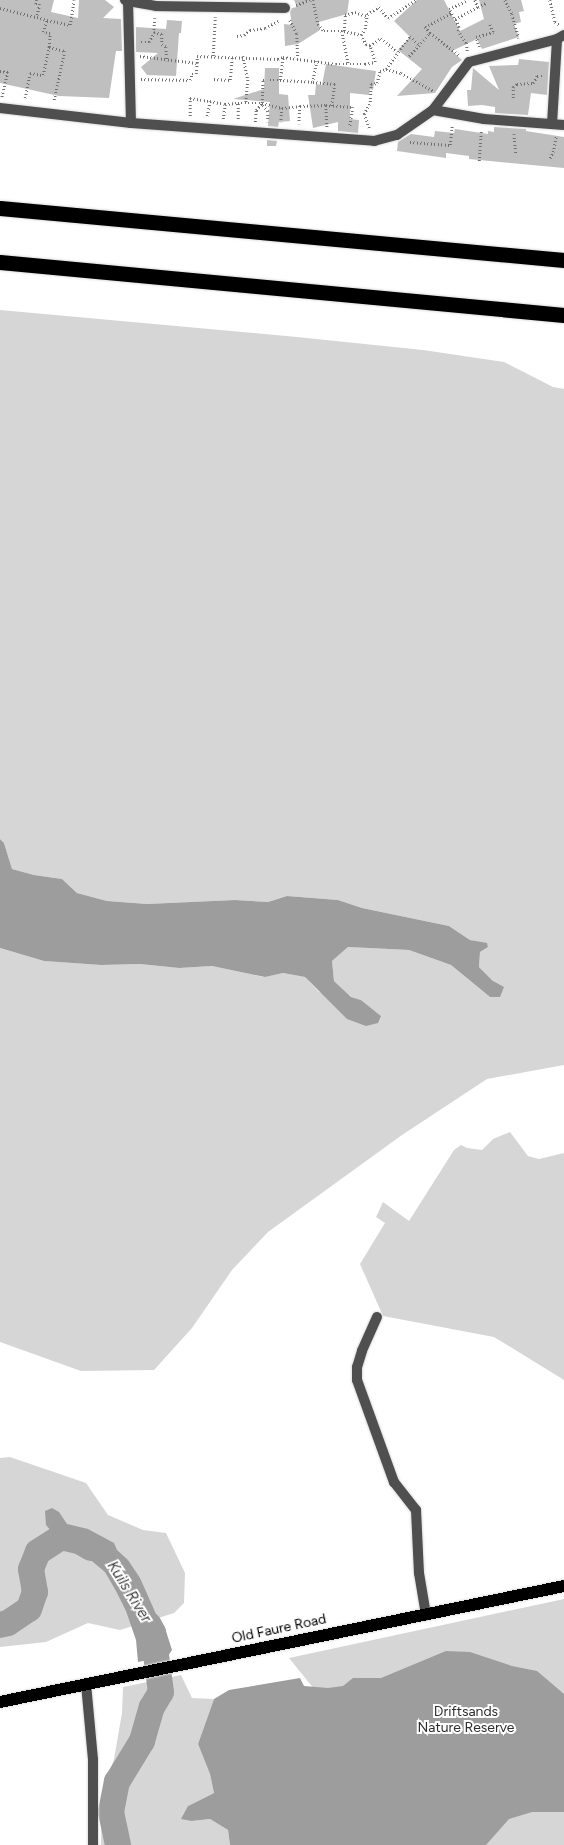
<!DOCTYPE html>
<style>
body{margin:0}
#map{position:relative;width:564px;height:1845px;overflow:hidden;background:#fff;font-family:Figtree,sans-serif}
div>[style]{position:absolute}
[style*='--x']{left:calc(var(--x)*1px);top:calc(var(--y)*1px);width:calc(var(--w)*1px);rotate:calc(var(--a)*1deg)}
.green>*{inset:0;background:#d6d6d6}
.water>*{inset:0;background:#9d9d9d}
.river>*{height:26px;margin:-13px;padding:0 13px;transform-origin:13px;border-radius:13px;background:#9d9d9d}
.building>*{inset:0;background:#bfbfbf}
.path>*{height:2.5px;margin-top:-1.25px;transform-origin:0;background:repeating-linear-gradient(90deg,#717171 0 1px,transparent 0 3.5px)}
.roads{filter:drop-shadow(0 0 1px #dbdbdb) drop-shadow(0 0 1px #dbdbdb)}
.minor>*{height:10px;margin:-5px;padding:0 5px;transform-origin:5px;border-radius:5px;background:#4f4f4f}
.primary>*{height:12px;margin:-6px;padding:0 6px;transform-origin:6px;border-radius:6px;background:#000}
.motorway>*{height:15px;margin:-7.5px;padding:0 7.5px;transform-origin:7.5px;border-radius:7.5px;background:#000}
span{translate:-50% -50%;white-space:nowrap;text-align:center;line-height:1.15;-webkit-text-stroke:4px #fff;paint-order:stroke}
.street-label{font-size:14px;color:#000}
.park-label{font-size:14px;color:#2d2d2d}
.water-label{font-size:15px;color:#3e3e3e;font-style:italic}
</style>
<div id="map">
<div class="green">
<div style="clip-path:polygon(0 310px,297px 337px,423px 350px,504px 362px,553px 387px,564px 389px,564px 1065px,487px 1079px,402px 1135px,268px 1232px,232px 1270px,192px 1328px,154px 1370px,81px 1371px,0 1342px,0 948px,44px 961px,101px 965px,140px 964px,179px 968px,212px 966px,264px 977px,283px 973px,305px 977px,319px 992px,381px 1016px,361px 1000px,351px 997px,334px 981px,332px 961px,348px 947px,409px 950px,451px 965px,490px 997px,493px 981px,479px 967px,480px 952px,488px 947px,487px 944px,470px 940px,449px 926px,362px 908px,338px 900px,287px 896px,268px 902px,235px 900px,147px 904px,107px 901px,77px 893px,62px 879px,34px 875px,12px 869px,4px 843px,0 839px)"></div>
<div style="clip-path:polygon(510px 1132px,528px 1156px,539px 1159px,564px 1153px,564px 1380px,494px 1337px,383px 1316px,360px 1264px,385px 1223px,376px 1217px,383px 1202px,409px 1221px,454px 1150px,461px 1145px,467px 1148px,482px 1150px,493px 1139px)"></div>
<div style="clip-path:polygon(10px 1457px,86px 1483px,108px 1515px,143px 1530px,166px 1533px,185px 1573px,184px 1603px,174px 1613px,120px 1630px,88px 1623px,46px 1642px,0 1647px,0 1458px)"></div>
<div style="clip-path:polygon(564px 1599px,564px 1845px,440px 1845px,289px 1658px)"></div>
<div style="clip-path:polygon(181px 1675px,192px 1698px,214px 1699px,198px 1744px,210px 1774px,214px 1793px,188px 1806px,192px 1821px,210px 1819px,228px 1830px,230px 1845px,101px 1845px,102px 1793px,114px 1759px,122px 1713px,123px 1687px)"></div>
</div>
<div class="water">
<div style="clip-path:polygon(0 839px,4px 843px,12px 869px,34px 875px,62px 879px,77px 893px,107px 901px,147px 904px,235px 900px,268px 902px,287px 896px,338px 900px,362px 908px,449px 926px,470px 940px,487px 943px,488px 947px,480px 952px,479px 967px,493px 981px,504px 987px,500px 997px,490px 997px,451px 965px,409px 950px,348px 947px,332px 961px,334px 981px,351px 997px,361px 1000px,381px 1016px,378px 1023px,366px 1026px,347px 1019px,305px 977px,283px 973px,265px 977px,212px 966px,179px 968px,140px 964px,101px 965px,44px 961px,0 948px)"></div>
<div style="clip-path:polygon(52px 1508px,59px 1512px,67px 1524px,88px 1529px,114px 1543px,117px 1550px,128px 1560px,140px 1578px,160px 1623px,165px 1628px,172px 1650px,168px 1656px,138px 1662px,136px 1640px,126px 1611px,116px 1591px,105px 1572px,81px 1552px,66px 1548px,46px 1525px,45px 1511px)"></div>
<div style="clip-path:polygon(446px 1651px,470px 1652px,512px 1666px,537px 1671px,564px 1694px,564px 1812px,532px 1812px,509px 1819px,486px 1845px,230px 1845px,228px 1830px,210px 1819px,192px 1821px,181px 1819px,188px 1806px,214px 1793px,210px 1774px,198px 1744px,214px 1699px,229px 1690px,300px 1678px,304px 1686px,328px 1688px,343px 1686px,353px 1678px,381px 1678px)"></div>
</div>
<div class="river">
<div style="--x:0;--y:1625;--w:8;--a:-14"></div>
<div style="--x:8;--y:1623;--w:25;--a:-34"></div>
<div style="--x:29;--y:1609;--w:18;--a:-71"></div>
<div style="--x:35;--y:1592;--w:23;--a:-100"></div>
<div style="--x:31;--y:1569;--w:18;--a:-68"></div>
<div style="--x:38;--y:1552;--w:27;--a:-33"></div>
<div style="--x:61;--y:1537;--w:18;--a:13"></div>
<div style="--x:79;--y:1541;--w:14;--a:30"></div>
<div style="--x:118;--y:1845;--w:34;--a:-102"></div>
<div style="--x:111;--y:1812;--w:31;--a:-79"></div>
<div style="--x:117;--y:1782;--w:48;--a:-58.6"></div>
<div style="--x:142;--y:1741;--w:35;--a:-74"></div>
<div style="--x:152;--y:1707;--w:17;--a:-59"></div>
<div style="--x:161;--y:1692;--w:60;--a:-97.7"></div>
<div style="--x:153;--y:1633;--w:9;--a:-117"></div>
</div>
<div class="building">
<div style="clip-path:polygon(0 0,54px 0,51px 12px,78px 18px,79px 0,105px 0,114px 7px,103px 18px,121px 19px,122px 51px,116px 51px,109px 98px,59px 96px,0 83px)"></div>
<div style="clip-path:polygon(294px 0,349px 0,347px 14px,319px 22px,320px 30px,298px 44px,285px 46px,284px 24px,292px 25px,290px 12px,292px 8px,297px 7px)"></div>
<div style="clip-path:polygon(417px 0,444px 0,460px 31px,484px 19px,479px 0,521px 0,524px 11px,519px 12px,521px 22px,514px 24px,519px 37px,482px 49px,477px 39px,452px 51px,462px 60px,452px 67px,435px 93px,397px 96px,422px 69px,398px 50px,410px 37px,394px 21px)"></div>
<div style="clip-path:polygon(167px 20px,182px 21px,181px 33px,179px 33px,176px 76px,147px 75px,141px 67px,158px 53px,136px 52px,136px 27px,166px 29px)"></div>
<div style="clip-path:polygon(519px 59px,549px 62px,547px 95px,531px 93px,528px 115px,495px 113px,495px 107px,482px 105px,468px 106px,467px 90px,471px 90px,473px 68px,499px 90px,489px 66px,518px 65px)"></div>
<div style="clip-path:polygon(326px 64px,376px 71px,373px 90px,370px 89px,369px 95px,350px 93px,350px 119px,359px 120px,358px 133px,338px 131px,338px 122px,313px 128px,308px 95px,315px 95px,316px 84px,322px 85px)"></div>
<div style="clip-path:polygon(265px 68px,279px 68px,279px 94px,288px 95px,290px 121px,279px 122px,278px 127px,268px 126px,270px 102px,233px 99px,264px 89px)"></div>
<div style="clip-path:polygon(494px 127px,526px 129px,526px 131px,564px 137px,564px 168px,469px 159px,469px 156px,446px 153px,446px 158px,397px 151px,398px 142px,411px 134px,434px 137px,435px 131px,454px 133px,455px 129px,488px 134px,488px 131px,494px 132px)"></div>
<div style="clip-path:polygon(267px 140px,277px 141px,276px 146px,267px 146px)"></div>
</div>
<div class="path">
<div style="--x:37;--y:0;--w:4;--a:104"></div>
<div style="--x:36;--y:4;--w:4;--a:0"></div>
<div style="--x:40;--y:4;--w:13;--a:103"></div>
<div style="--x:37;--y:17;--w:10;--a:17"></div>
<div style="--x:313;--y:0;--w:25;--a:78"></div>
<div style="--x:318;--y:24;--w:9;--a:49"></div>
<div style="--x:324;--y:31;--w:20;--a:0"></div>
<div style="--x:344;--y:31;--w:17;--a:13"></div>
<div style="--x:475;--y:0;--w:8;--a:67"></div>
<div style="--x:478;--y:7;--w:9;--a:-27"></div>
<div style="--x:505;--y:0;--w:16;--a:63"></div>
<div style="--x:512;--y:14;--w:25;--a:74"></div>
<div style="--x:550;--y:0;--w:23;--a:77"></div>
<div style="--x:555;--y:22;--w:6;--a:31"></div>
<div style="--x:296;--y:5;--w:15;--a:-20"></div>
<div style="--x:0;--y:8;--w:38;--a:14"></div>
<div style="--x:155;--y:18;--w:14;--a:94"></div>
<div style="--x:154;--y:32;--w:8;--a:14"></div>
<div style="--x:162;--y:34;--w:10;--a:90"></div>
<div style="--x:162;--y:44;--w:5;--a:37"></div>
<div style="--x:166;--y:47;--w:14;--a:86"></div>
<div style="--x:455;--y:19;--w:26;--a:-28"></div>
<div style="--x:290;--y:20;--w:16;--a:63"></div>
<div style="--x:297;--y:34;--w:25;--a:88"></div>
<div style="--x:342;--y:31;--w:33;--a:79"></div>
<div style="--x:344;--y:31;--w:16;--a:-86"></div>
<div style="--x:345;--y:15;--w:10;--a:-17"></div>
<div style="--x:355;--y:12;--w:12;--a:20"></div>
<div style="--x:430;--y:33;--w:8;--a:-130"></div>
<div style="--x:425;--y:27;--w:30;--a:-28"></div>
<div style="--x:237;--y:36;--w:7;--a:-8"></div>
<div style="--x:244;--y:35;--w:8;--a:-40"></div>
<div style="--x:250;--y:30;--w:15;--a:-8"></div>
<div style="--x:265;--y:28;--w:15;--a:-28"></div>
<div style="--x:141;--y:42;--w:8;--a:0"></div>
<div style="--x:149;--y:42;--w:11;--a:-63"></div>
<div style="--x:370;--y:46;--w:4;--a:-166"></div>
<div style="--x:366;--y:45;--w:11;--a:-117"></div>
<div style="--x:361;--y:35;--w:7;--a:-56"></div>
<div style="--x:365;--y:29;--w:15;--a:-82"></div>
<div style="--x:367;--y:14;--w:14;--a:-30"></div>
<div style="--x:379;--y:7;--w:14;--a:51"></div>
<div style="--x:388;--y:18;--w:33;--a:-33"></div>
<div style="--x:49;--y:47;--w:13;--a:-86"></div>
<div style="--x:50;--y:34;--w:7;--a:-164"></div>
<div style="--x:43;--y:32;--w:13;--a:-72"></div>
<div style="--x:47;--y:20;--w:24;--a:12"></div>
<div style="--x:70;--y:25;--w:25;--a:-81"></div>
<div style="--x:479;--y:47;--w:10;--a:-107"></div>
<div style="--x:476;--y:37;--w:18;--a:-16"></div>
<div style="--x:493;--y:32;--w:10;--a:-114"></div>
<div style="--x:467;--y:51;--w:8;--a:-97"></div>
<div style="--x:466;--y:43;--w:14;--a:-124"></div>
<div style="--x:458;--y:31;--w:4;--a:-76"></div>
<div style="--x:459;--y:27;--w:21;--a:-119"></div>
<div style="--x:449;--y:9;--w:21;--a:-25"></div>
<div style="--x:140;--y:56;--w:57;--a:7"></div>
<div style="--x:197;--y:63;--w:7;--a:-90"></div>
<div style="--x:197;--y:56;--w:81;--a:2.1"></div>
<div style="--x:278;--y:59;--w:5;--a:-22"></div>
<div style="--x:213;--y:56;--w:39;--a:-87"></div>
<div style="--x:243;--y:56;--w:25;--a:78"></div>
<div style="--x:248;--y:80;--w:23;--a:95"></div>
<div style="--x:409;--y:56;--w:31;--a:-48"></div>
<div style="--x:430;--y:33;--w:38;--a:37"></div>
<div style="--x:317;--y:61;--w:21;--a:101"></div>
<div style="--x:313;--y:82;--w:22;--a:5"></div>
<div style="--x:335;--y:84;--w:22;--a:98"></div>
<div style="--x:386;--y:69;--w:16;--a:15"></div>
<div style="--x:401;--y:73;--w:38;--a:29"></div>
<div style="--x:0;--y:71;--w:8;--a:7"></div>
<div style="--x:8;--y:72;--w:26;--a:103"></div>
<div style="--x:141;--y:79;--w:49;--a:1.2"></div>
<div style="--x:190;--y:80;--w:6;--a:-72"></div>
<div style="--x:192;--y:74;--w:4;--a:0"></div>
<div style="--x:196;--y:74;--w:11;--a:-85"></div>
<div style="--x:214;--y:79;--w:16;--a:4"></div>
<div style="--x:230;--y:80;--w:24;--a:-85"></div>
<div style="--x:280;--y:80;--w:33;--a:3"></div>
<div style="--x:25;--y:98;--w:25;--a:-79"></div>
<div style="--x:30;--y:73;--w:13;--a:9"></div>
<div style="--x:43;--y:75;--w:29;--a:-78"></div>
<div style="--x:49;--y:47;--w:16;--a:14"></div>
<div style="--x:65;--y:51;--w:52;--a:102.2"></div>
<div style="--x:513;--y:98;--w:11;--a:-90"></div>
<div style="--x:513;--y:87;--w:5;--a:-37"></div>
<div style="--x:517;--y:84;--w:16;--a:-4"></div>
<div style="--x:533;--y:83;--w:8;--a:-60"></div>
<div style="--x:537;--y:76;--w:5;--a:0"></div>
<div style="--x:263;--y:105;--w:8;--a:50"></div>
<div style="--x:268;--y:111;--w:11;--a:90"></div>
<div style="--x:326;--y:105;--w:27;--a:4"></div>
<div style="--x:353;--y:107;--w:20;--a:99"></div>
<div style="--x:300;--y:106;--w:26;--a:-2"></div>
<div style="--x:326;--y:105;--w:22;--a:87"></div>
<div style="--x:282;--y:108;--w:18;--a:-6"></div>
<div style="--x:300;--y:106;--w:18;--a:93"></div>
<div style="--x:190;--y:116;--w:18;--a:-90"></div>
<div style="--x:190;--y:98;--w:20;--a:9"></div>
<div style="--x:207;--y:116;--w:15;--a:-79"></div>
<div style="--x:210;--y:101;--w:15;--a:11"></div>
<div style="--x:223;--y:119;--w:15;--a:-82"></div>
<div style="--x:225;--y:104;--w:13;--a:-4"></div>
<div style="--x:238;--y:119;--w:16;--a:-90"></div>
<div style="--x:238;--y:103;--w:24;--a:0"></div>
<div style="--x:262;--y:103;--w:21;--a:14"></div>
<div style="--x:282;--y:108;--w:14;--a:94"></div>
<div style="--x:255;--y:122;--w:12;--a:-85"></div>
<div style="--x:256;--y:110;--w:9;--a:-49"></div>
<div style="--x:262;--y:103;--w:23;--a:-88"></div>
<div style="--x:263;--y:80;--w:17;--a:0"></div>
<div style="--x:280;--y:80;--w:23;--a:-83"></div>
<div style="--x:283;--y:57;--w:53;--a:7.5"></div>
<div style="--x:336;--y:64;--w:29;--a:0"></div>
<div style="--x:365;--y:64;--w:10;--a:-11"></div>
<div style="--x:375;--y:62;--w:17;--a:-107"></div>
<div style="--x:370;--y:46;--w:14;--a:-36"></div>
<div style="--x:381;--y:38;--w:21;--a:41"></div>
<div style="--x:369;--y:128;--w:15;--a:-110"></div>
<div style="--x:364;--y:114;--w:13;--a:-63"></div>
<div style="--x:370;--y:102;--w:18;--a:-87"></div>
<div style="--x:371;--y:84;--w:6;--a:-9"></div>
<div style="--x:377;--y:83;--w:12;--a:-76"></div>
<div style="--x:380;--y:71;--w:6;--a:-18"></div>
<div style="--x:386;--y:69;--w:41;--a:-54"></div>
<div style="--x:410;--y:36;--w:13;--a:45"></div>
<div style="--x:514;--y:134;--w:19;--a:84"></div>
<div style="--x:410;--y:142;--w:40;--a:4.3"></div>
<div style="--x:450;--y:145;--w:20;--a:-84"></div>
<div style="--x:550;--y:158;--w:7;--a:-63"></div>
<div style="--x:553;--y:152;--w:16;--a:-79"></div>
<div style="--x:479;--y:161;--w:31;--a:-86"></div>
</div>
<div class="roads">
<div class="minor">
<div style="--x:125;--y:0;--w:3;--a:18"></div>
<div style="--x:128;--y:1;--w:122;--a:88.6"></div>
<div style="--x:128;--y:1;--w:28;--a:10"></div>
<div style="--x:156;--y:6;--w:129;--a:0.9"></div>
<div style="--x:0;--y:108;--w:132;--a:6.5"></div>
<div style="--x:131;--y:123;--w:244;--a:4.2"></div>
<div style="--x:374;--y:141;--w:24;--a:-15"></div>
<div style="--x:397;--y:135;--w:44;--a:-34.8"></div>
<div style="--x:433;--y:110;--w:60;--a:-53.1"></div>
<div style="--x:469;--y:62;--w:91;--a:-14.6"></div>
<div style="--x:557;--y:39;--w:8;--a:-30"></div>
<div style="--x:433;--y:110;--w:52;--a:10"></div>
<div style="--x:484;--y:119;--w:80;--a:4.3"></div>
<div style="--x:552;--y:124;--w:85;--a:-86.6"></div>
<div style="--x:377;--y:1317;--w:37;--a:114"></div>
<div style="--x:362;--y:1351;--w:17;--a:107"></div>
<div style="--x:357;--y:1367;--w:13;--a:90"></div>
<div style="--x:357;--y:1380;--w:109;--a:70.1"></div>
<div style="--x:394;--y:1482;--w:36;--a:52"></div>
<div style="--x:416;--y:1510;--w:63;--a:87.3"></div>
<div style="--x:419;--y:1573;--w:43;--a:80.5"></div>
<div style="--x:86;--y:1684;--w:76;--a:84.7"></div>
<div style="--x:93;--y:1760;--w:85;--a:90"></div>
</div>
<div class="primary">
<div style="--x:0;--y:1702;--w:576;--a:-11.62"></div>
</div>
<div class="motorway">
<div style="--x:0;--y:208;--w:566;--a:5.27"></div>
<div style="--x:0;--y:262;--w:566;--a:5.37"></div>
</div>
</div>
<div class="street-label">
<span style="left:279px;top:1629px;rotate:-12deg">Old Faure Road</span>
</div>
<div class="park-label">
<span style="left:466px;top:1720px">Driftsands<br>Nature Reserve</span>
</div>
<div class="water-label">
<span style="left:129px;top:1592px;rotate:58deg">Kuils River</span>
</div>
</div>
